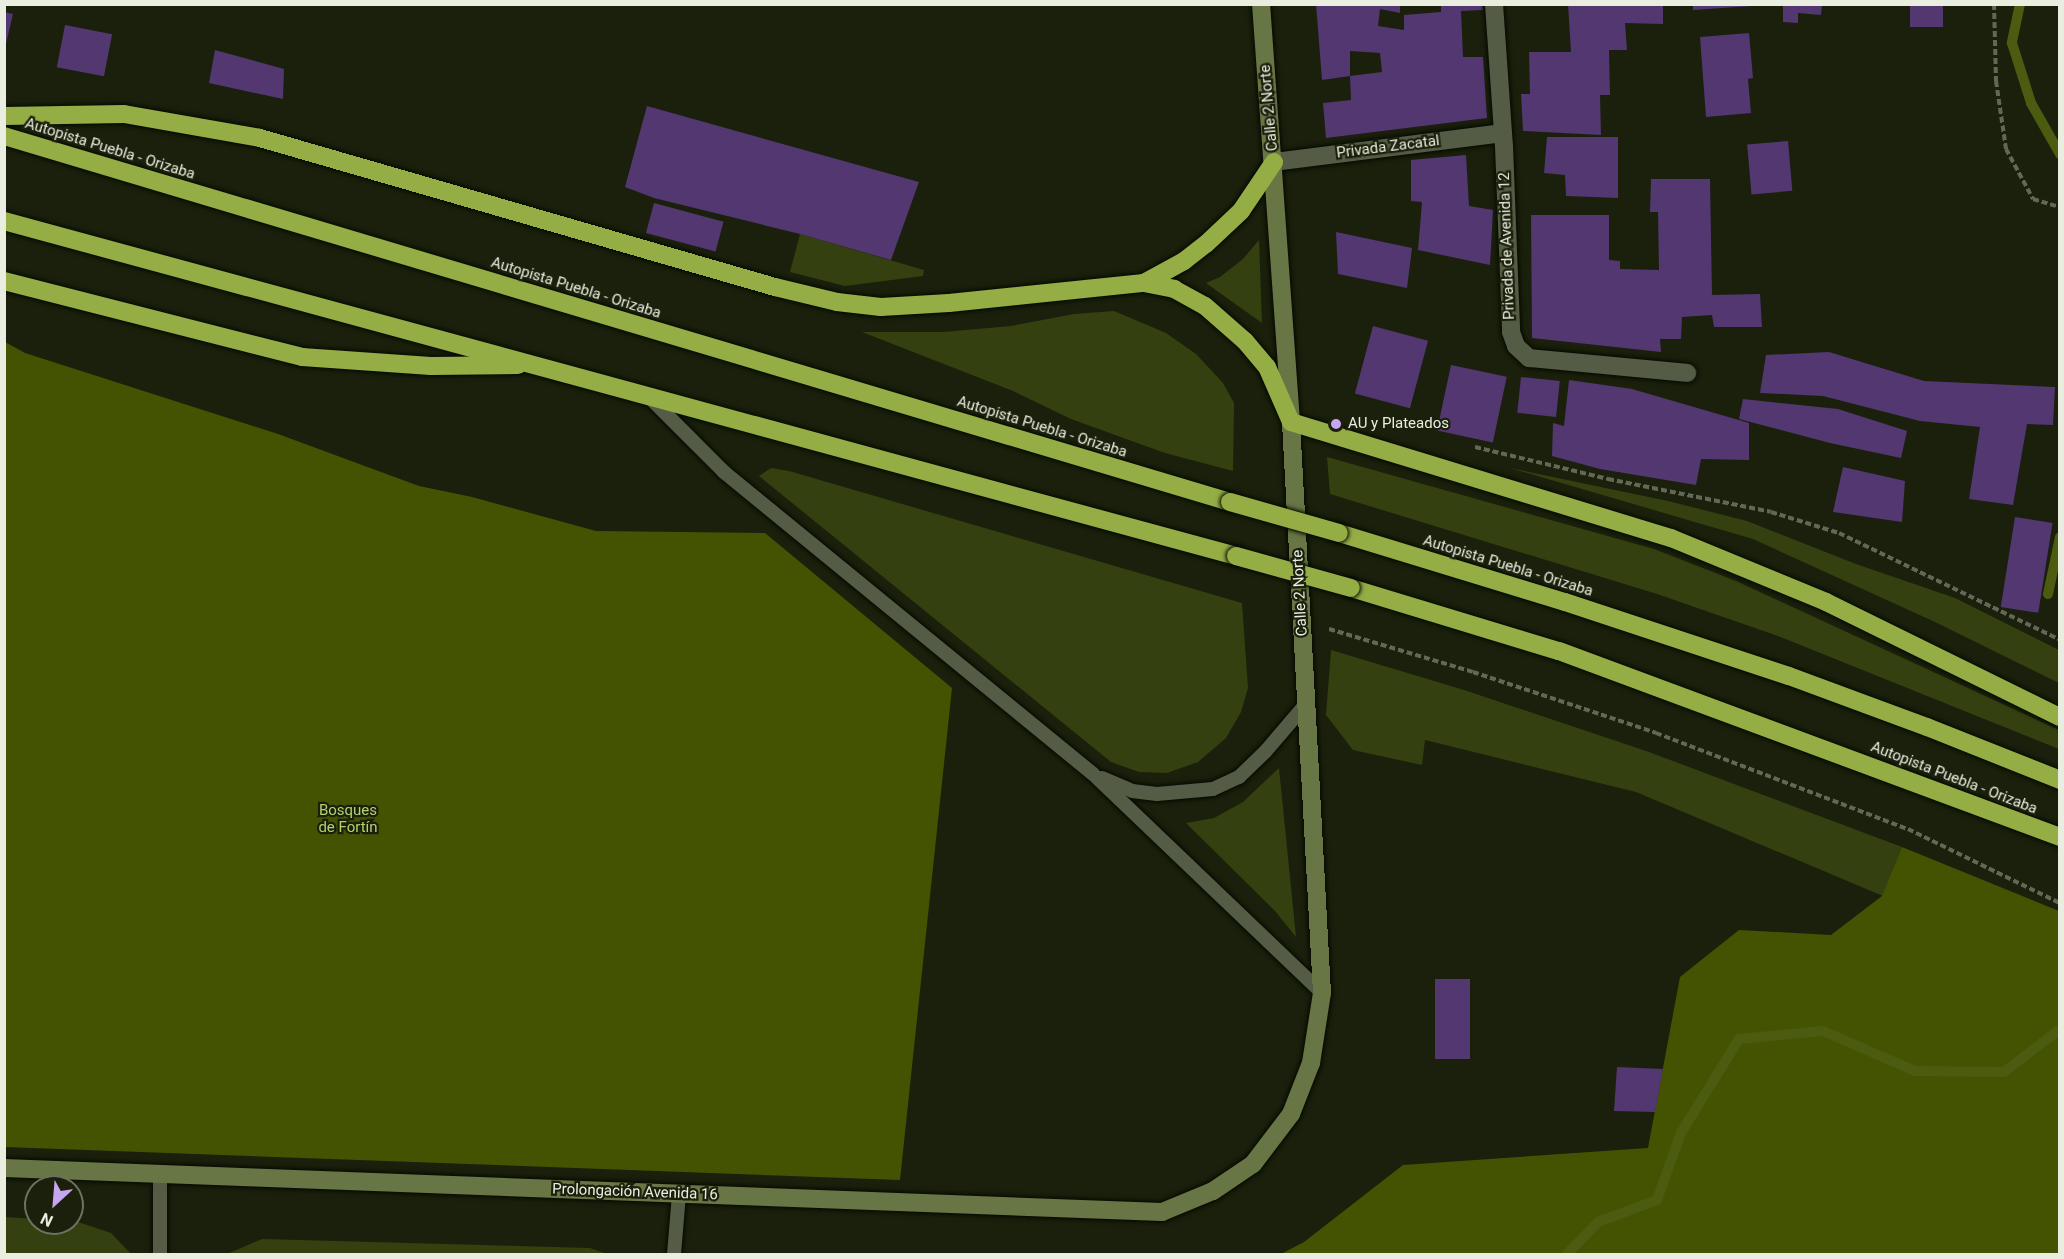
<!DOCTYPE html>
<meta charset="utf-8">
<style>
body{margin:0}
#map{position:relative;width:2064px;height:1259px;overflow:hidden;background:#1a200b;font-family:Roboto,sans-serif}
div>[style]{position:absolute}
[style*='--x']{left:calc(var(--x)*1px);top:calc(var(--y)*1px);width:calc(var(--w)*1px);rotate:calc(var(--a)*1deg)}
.green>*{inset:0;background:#34400f}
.forest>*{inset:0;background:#435302}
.stream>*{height:10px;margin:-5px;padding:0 5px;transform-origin:5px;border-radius:5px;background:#4b5c11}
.building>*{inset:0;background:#523771;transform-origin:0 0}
.path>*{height:4px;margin-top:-2px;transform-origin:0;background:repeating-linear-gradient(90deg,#636855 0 6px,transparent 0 9px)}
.roads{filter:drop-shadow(0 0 2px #060900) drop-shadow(0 0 2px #060900)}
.lane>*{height:14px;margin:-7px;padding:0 7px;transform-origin:7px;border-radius:7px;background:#555c45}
.street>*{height:18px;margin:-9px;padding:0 9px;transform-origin:9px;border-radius:9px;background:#555c45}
.secondary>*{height:18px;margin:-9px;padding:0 9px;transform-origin:9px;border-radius:9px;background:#687545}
.highway>*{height:18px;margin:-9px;padding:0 9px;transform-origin:9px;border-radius:9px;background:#94ae45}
.bridges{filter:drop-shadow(0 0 2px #060900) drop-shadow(0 0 2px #060900)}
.highway-bridge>*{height:18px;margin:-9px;padding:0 9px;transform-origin:9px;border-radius:9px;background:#94ae45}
.dots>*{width:16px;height:16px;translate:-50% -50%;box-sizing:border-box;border:3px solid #1a200b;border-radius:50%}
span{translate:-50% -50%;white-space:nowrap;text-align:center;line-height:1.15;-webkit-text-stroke:4.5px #1a200b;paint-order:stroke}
.street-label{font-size:15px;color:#eaeee0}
.poi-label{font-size:15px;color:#eaeee0}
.left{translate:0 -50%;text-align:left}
.park-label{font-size:15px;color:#b6d06e}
.frame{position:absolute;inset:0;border:6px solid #eaeee0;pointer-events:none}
.north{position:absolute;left:24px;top:1175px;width:60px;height:60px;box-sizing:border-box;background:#1a200b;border:2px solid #6d7260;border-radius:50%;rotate:206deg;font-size:16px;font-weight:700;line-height:24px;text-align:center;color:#eaeee0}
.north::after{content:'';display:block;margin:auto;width:21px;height:27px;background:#c6a6f0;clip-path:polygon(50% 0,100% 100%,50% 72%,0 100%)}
</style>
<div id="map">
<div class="green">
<div style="clip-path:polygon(800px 234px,924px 270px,923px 276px,845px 286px,790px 272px)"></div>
<div style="clip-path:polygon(1259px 240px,1262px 323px,1206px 283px,1220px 277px,1243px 259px)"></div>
<div style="clip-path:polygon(1114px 311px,1166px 333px,1196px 354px,1223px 383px,1234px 403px,1233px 471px,1165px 453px,1071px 419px,1013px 391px,862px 332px,943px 332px,1011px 326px,1074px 314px)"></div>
<div style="clip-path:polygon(1327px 457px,1654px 549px,1736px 581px,2059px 730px,2059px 749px,1778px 636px,1657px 594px,1330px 494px)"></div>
<div style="clip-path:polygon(771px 468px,789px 471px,1242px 603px,1248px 688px,1241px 712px,1226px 738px,1198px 762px,1167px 773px,1139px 772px,1111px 762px,759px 476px)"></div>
<div style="clip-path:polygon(1510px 468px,1668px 501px,1747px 521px,1856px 564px,1955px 598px,2059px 650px,2059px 683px,1935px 622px,1753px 539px)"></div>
<div style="clip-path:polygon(1331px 650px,1464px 690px,1649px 752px,1902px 847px,1883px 896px,1636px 792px,1425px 740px,1422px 765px,1353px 750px,1326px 715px)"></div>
<div style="clip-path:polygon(1279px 768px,1296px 937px,1275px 911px,1186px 823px,1214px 818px,1243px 802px)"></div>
<div style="clip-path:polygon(5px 1217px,36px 1219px,36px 1223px,78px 1222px,111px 1233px,131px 1254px,5px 1254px)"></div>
<div style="clip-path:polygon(262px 1239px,590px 1248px,607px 1254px,227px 1254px)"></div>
</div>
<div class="forest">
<div style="clip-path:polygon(5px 342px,25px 353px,278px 434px,419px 486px,472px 497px,596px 531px,765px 533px,952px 688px,900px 1180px,5px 1147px)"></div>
<div style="clip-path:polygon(1902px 847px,2059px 911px,2059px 1254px,1281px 1254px,1304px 1242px,1403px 1165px,1648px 1148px,1680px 977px,1739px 930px,1831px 935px,1882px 896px)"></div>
</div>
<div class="stream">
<div style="--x:2020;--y:4;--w:40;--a:102"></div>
<div style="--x:2012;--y:43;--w:63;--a:72.4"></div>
<div style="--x:2031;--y:103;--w:59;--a:60.4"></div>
<div style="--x:2048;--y:594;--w:58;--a:-78.1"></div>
<div style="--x:1567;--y:1254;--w:45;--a:-45.9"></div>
<div style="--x:1598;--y:1222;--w:63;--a:-20.4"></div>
<div style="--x:1657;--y:1200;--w:71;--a:-70.3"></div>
<div style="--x:1681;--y:1133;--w:110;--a:-58.3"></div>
<div style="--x:1739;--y:1039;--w:84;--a:-5.4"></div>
<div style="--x:1823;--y:1031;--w:100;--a:23.5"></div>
<div style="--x:1915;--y:1071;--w:89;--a:0.6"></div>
<div style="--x:2004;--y:1072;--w:71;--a:-37.5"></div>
</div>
<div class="building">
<div style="clip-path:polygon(1316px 4px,1400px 4px,1400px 13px,1380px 9px,1378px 26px,1404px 30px,1404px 15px,1441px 12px,1441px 5px,1482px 5px,1483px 10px,1461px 11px,1463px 57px,1483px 57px,1487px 118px,1326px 138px,1323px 103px,1351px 100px,1350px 76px,1382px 72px,1380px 53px,1350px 51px,1350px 76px,1322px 80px)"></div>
<div style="clip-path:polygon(1568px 4px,1663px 4px,1663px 24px,1625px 23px,1627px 50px,1609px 50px,1610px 95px,1600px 95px,1601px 135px,1523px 131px,1521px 94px,1530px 94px,1529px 52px,1571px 52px)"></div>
<div style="clip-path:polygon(1693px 4px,1752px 4px,1752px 6px,1693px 10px)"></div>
<div style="clip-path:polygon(1783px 4px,1822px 4px,1821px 15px,1798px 13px,1798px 23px,1783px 22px)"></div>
<div style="left:1910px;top:4px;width:33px;height:23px"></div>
<div style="clip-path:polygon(4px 12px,13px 14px,5px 48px,4px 48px)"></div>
<div style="left:65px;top:25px;width:48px;height:43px;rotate:11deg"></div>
<div style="clip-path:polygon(1749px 33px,1753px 78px,1748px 79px,1751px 113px,1706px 117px,1700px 37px)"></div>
<div style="clip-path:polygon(215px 50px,284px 69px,283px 99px,209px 83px)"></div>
<div style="clip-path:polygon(647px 106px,919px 182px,891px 260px,800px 234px,654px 198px,625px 187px)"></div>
<div style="clip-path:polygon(1547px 137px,1618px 137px,1618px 198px,1566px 196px,1565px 175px,1544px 173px)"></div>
<div style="left:1788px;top:141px;width:50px;height:41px;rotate:85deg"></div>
<div style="clip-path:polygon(1466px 155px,1469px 206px,1493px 210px,1490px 265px,1418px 250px,1422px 202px,1411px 201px,1411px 160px)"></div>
<div style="clip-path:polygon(1651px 179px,1710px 179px,1712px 295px,1760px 294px,1762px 327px,1714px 327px,1712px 315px,1682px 317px,1681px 339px,1660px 339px,1661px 352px,1532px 338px,1531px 215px,1609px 215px,1609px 260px,1620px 261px,1620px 269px,1659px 270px,1658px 212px,1650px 212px)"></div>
<div style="left:654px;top:203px;width:72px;height:31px;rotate:15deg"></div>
<div style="clip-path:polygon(1336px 232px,1412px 248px,1407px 288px,1338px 274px)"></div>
<div style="left:1373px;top:326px;width:57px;height:70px;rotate:15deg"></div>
<div style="clip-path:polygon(1829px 352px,1924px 381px,2055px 387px,2053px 425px,2027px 424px,2013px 505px,1969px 499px,1980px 427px,1920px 421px,1823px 396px,1760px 393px,1766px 355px)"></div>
<div style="left:1451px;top:365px;width:57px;height:67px;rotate:12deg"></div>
<div style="left:1521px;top:377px;width:39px;height:36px;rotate:6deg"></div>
<div style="clip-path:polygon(1569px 380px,1632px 389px,1749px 423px,1749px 460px,1701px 459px,1696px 485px,1600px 469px,1552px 456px,1553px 423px,1564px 426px)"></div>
<div style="clip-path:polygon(1743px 399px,1838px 409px,1907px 431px,1901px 458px,1830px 443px,1739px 419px)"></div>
<div style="clip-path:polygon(1843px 467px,1905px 481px,1902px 522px,1833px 512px)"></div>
<div style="left:2015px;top:517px;width:38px;height:91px;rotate:9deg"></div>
<div style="left:1435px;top:979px;width:35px;height:80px"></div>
<div style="clip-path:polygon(1617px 1067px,1663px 1069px,1655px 1112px,1614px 1111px)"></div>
</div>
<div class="path">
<div style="--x:1994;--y:4;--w:77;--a:88.5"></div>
<div style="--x:1996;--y:81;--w:69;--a:81.6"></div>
<div style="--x:2006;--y:149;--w:57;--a:61.6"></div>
<div style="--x:2033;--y:199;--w:28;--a:17"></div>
<div style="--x:1475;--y:447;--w:137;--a:13.5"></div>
<div style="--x:1608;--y:479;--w:166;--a:11.4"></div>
<div style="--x:1771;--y:512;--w:71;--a:17.2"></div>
<div style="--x:1839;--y:533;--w:246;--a:25.8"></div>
<div style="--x:1329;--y:629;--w:150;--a:16.6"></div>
<div style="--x:1473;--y:672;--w:193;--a:18.4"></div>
<div style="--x:1656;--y:733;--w:270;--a:20.9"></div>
<div style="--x:1908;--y:829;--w:169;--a:26"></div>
</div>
<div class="roads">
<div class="lane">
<div style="--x:649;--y:397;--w:106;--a:45"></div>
<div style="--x:724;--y:472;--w:475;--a:39.3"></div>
<div style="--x:1092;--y:773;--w:318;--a:43.7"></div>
<div style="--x:1102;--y:778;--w:33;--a:23"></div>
<div style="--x:1132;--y:791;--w:25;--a:7"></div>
<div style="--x:1157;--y:794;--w:56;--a:-5.1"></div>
<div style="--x:1213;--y:789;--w:29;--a:-25"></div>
<div style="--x:1239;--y:777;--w:36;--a:-44"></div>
<div style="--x:1265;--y:752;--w:63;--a:-49.5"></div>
<div style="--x:160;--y:1173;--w:81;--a:90"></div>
<div style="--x:674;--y:1254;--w:60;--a:-85.2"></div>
</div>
<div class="street">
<div style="--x:1494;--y:4;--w:142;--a:86"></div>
<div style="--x:1504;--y:146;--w:186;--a:87.8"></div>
<div style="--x:1511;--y:332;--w:15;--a:70"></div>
<div style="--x:1516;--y:346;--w:18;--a:43"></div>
<div style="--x:1529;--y:358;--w:159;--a:5.4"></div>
<div style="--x:1274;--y:162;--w:230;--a:-7.2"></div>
</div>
<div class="secondary">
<div style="--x:4;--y:1168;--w:1159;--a:2.18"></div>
<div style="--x:1162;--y:1212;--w:55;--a:-22.4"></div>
<div style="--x:1213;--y:1191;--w:48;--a:-34"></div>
<div style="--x:1253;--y:1164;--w:63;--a:-52.8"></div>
<div style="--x:1291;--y:1114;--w:55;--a:-68.6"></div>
<div style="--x:1311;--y:1063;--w:71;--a:-81.1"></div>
<div style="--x:1322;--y:993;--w:572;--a:-93.11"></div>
<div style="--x:1291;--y:422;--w:419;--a:-94.1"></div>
</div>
<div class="highway">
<div style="--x:4;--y:116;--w:120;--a:-1"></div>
<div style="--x:124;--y:114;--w:138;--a:10"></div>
<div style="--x:260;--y:138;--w:536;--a:16.14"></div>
<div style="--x:775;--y:287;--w:64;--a:13.6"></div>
<div style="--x:837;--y:302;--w:44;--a:6.5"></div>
<div style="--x:881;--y:307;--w:68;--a:-3.4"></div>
<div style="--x:949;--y:303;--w:196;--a:-5.9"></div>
<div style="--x:1144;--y:283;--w:31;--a:11"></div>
<div style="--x:1174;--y:289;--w:35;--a:29"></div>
<div style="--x:1205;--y:306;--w:53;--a:41.2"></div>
<div style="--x:1245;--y:341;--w:34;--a:50"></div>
<div style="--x:1267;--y:367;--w:60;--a:66.4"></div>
<div style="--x:1291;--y:422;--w:397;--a:17"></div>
<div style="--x:1671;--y:538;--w:168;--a:22.4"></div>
<div style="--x:1826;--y:602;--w:261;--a:26.2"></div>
<div style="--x:4;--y:136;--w:1279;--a:16.62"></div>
<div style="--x:4;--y:221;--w:1277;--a:15.21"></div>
<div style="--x:4;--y:281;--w:308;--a:14.3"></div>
<div style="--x:302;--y:357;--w:129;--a:4"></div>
<div style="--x:431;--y:366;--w:87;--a:-0.7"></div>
<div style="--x:1144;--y:283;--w:46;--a:-28.8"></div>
<div style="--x:1184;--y:261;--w:28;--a:-38"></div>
<div style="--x:1206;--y:244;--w:48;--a:-43.3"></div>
<div style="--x:1241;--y:211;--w:59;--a:-56"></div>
<div style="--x:1339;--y:533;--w:236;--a:17"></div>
<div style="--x:1565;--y:602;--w:236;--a:18.3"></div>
<div style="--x:1789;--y:676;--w:147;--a:20.3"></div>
<div style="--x:1927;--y:727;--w:143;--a:21.7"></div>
<div style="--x:1351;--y:588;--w:217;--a:16.9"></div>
<div style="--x:1559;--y:651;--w:534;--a:20.37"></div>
</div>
</div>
<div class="bridges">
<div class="highway-bridge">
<div style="--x:1230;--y:502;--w:113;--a:15.9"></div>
<div style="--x:1236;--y:556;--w:119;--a:15.5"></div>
</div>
</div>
<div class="dots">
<div style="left:1336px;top:424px;background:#c6a6f0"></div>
</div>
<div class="street-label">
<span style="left:1269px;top:108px;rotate:-95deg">Calle 2 Norte</span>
<span style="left:1388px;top:147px;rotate:-7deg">Privada Zacatal</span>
<span style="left:110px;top:149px;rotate:17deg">Autopista Puebla - Orizaba</span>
<span style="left:1507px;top:246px;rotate:-92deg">Privada de Avenida 12</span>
<span style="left:576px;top:288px;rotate:17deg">Autopista Puebla - Orizaba</span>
<span style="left:1042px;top:427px;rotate:17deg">Autopista Puebla - Orizaba</span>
<span style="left:1508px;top:566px;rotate:17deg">Autopista Puebla - Orizaba</span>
<span style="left:1300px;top:593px;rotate:-93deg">Calle 2 Norte</span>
<span style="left:1954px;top:778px;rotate:21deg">Autopista Puebla - Orizaba</span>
<span style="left:635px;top:1192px;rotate:2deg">Prolongación Avenida 16</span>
</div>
<div class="poi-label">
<span class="left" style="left:1348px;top:424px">AU y Plateados</span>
</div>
<div class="park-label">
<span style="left:348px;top:819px">Bosques<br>de Fortín</span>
</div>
<div class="frame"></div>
<div class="north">N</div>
</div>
